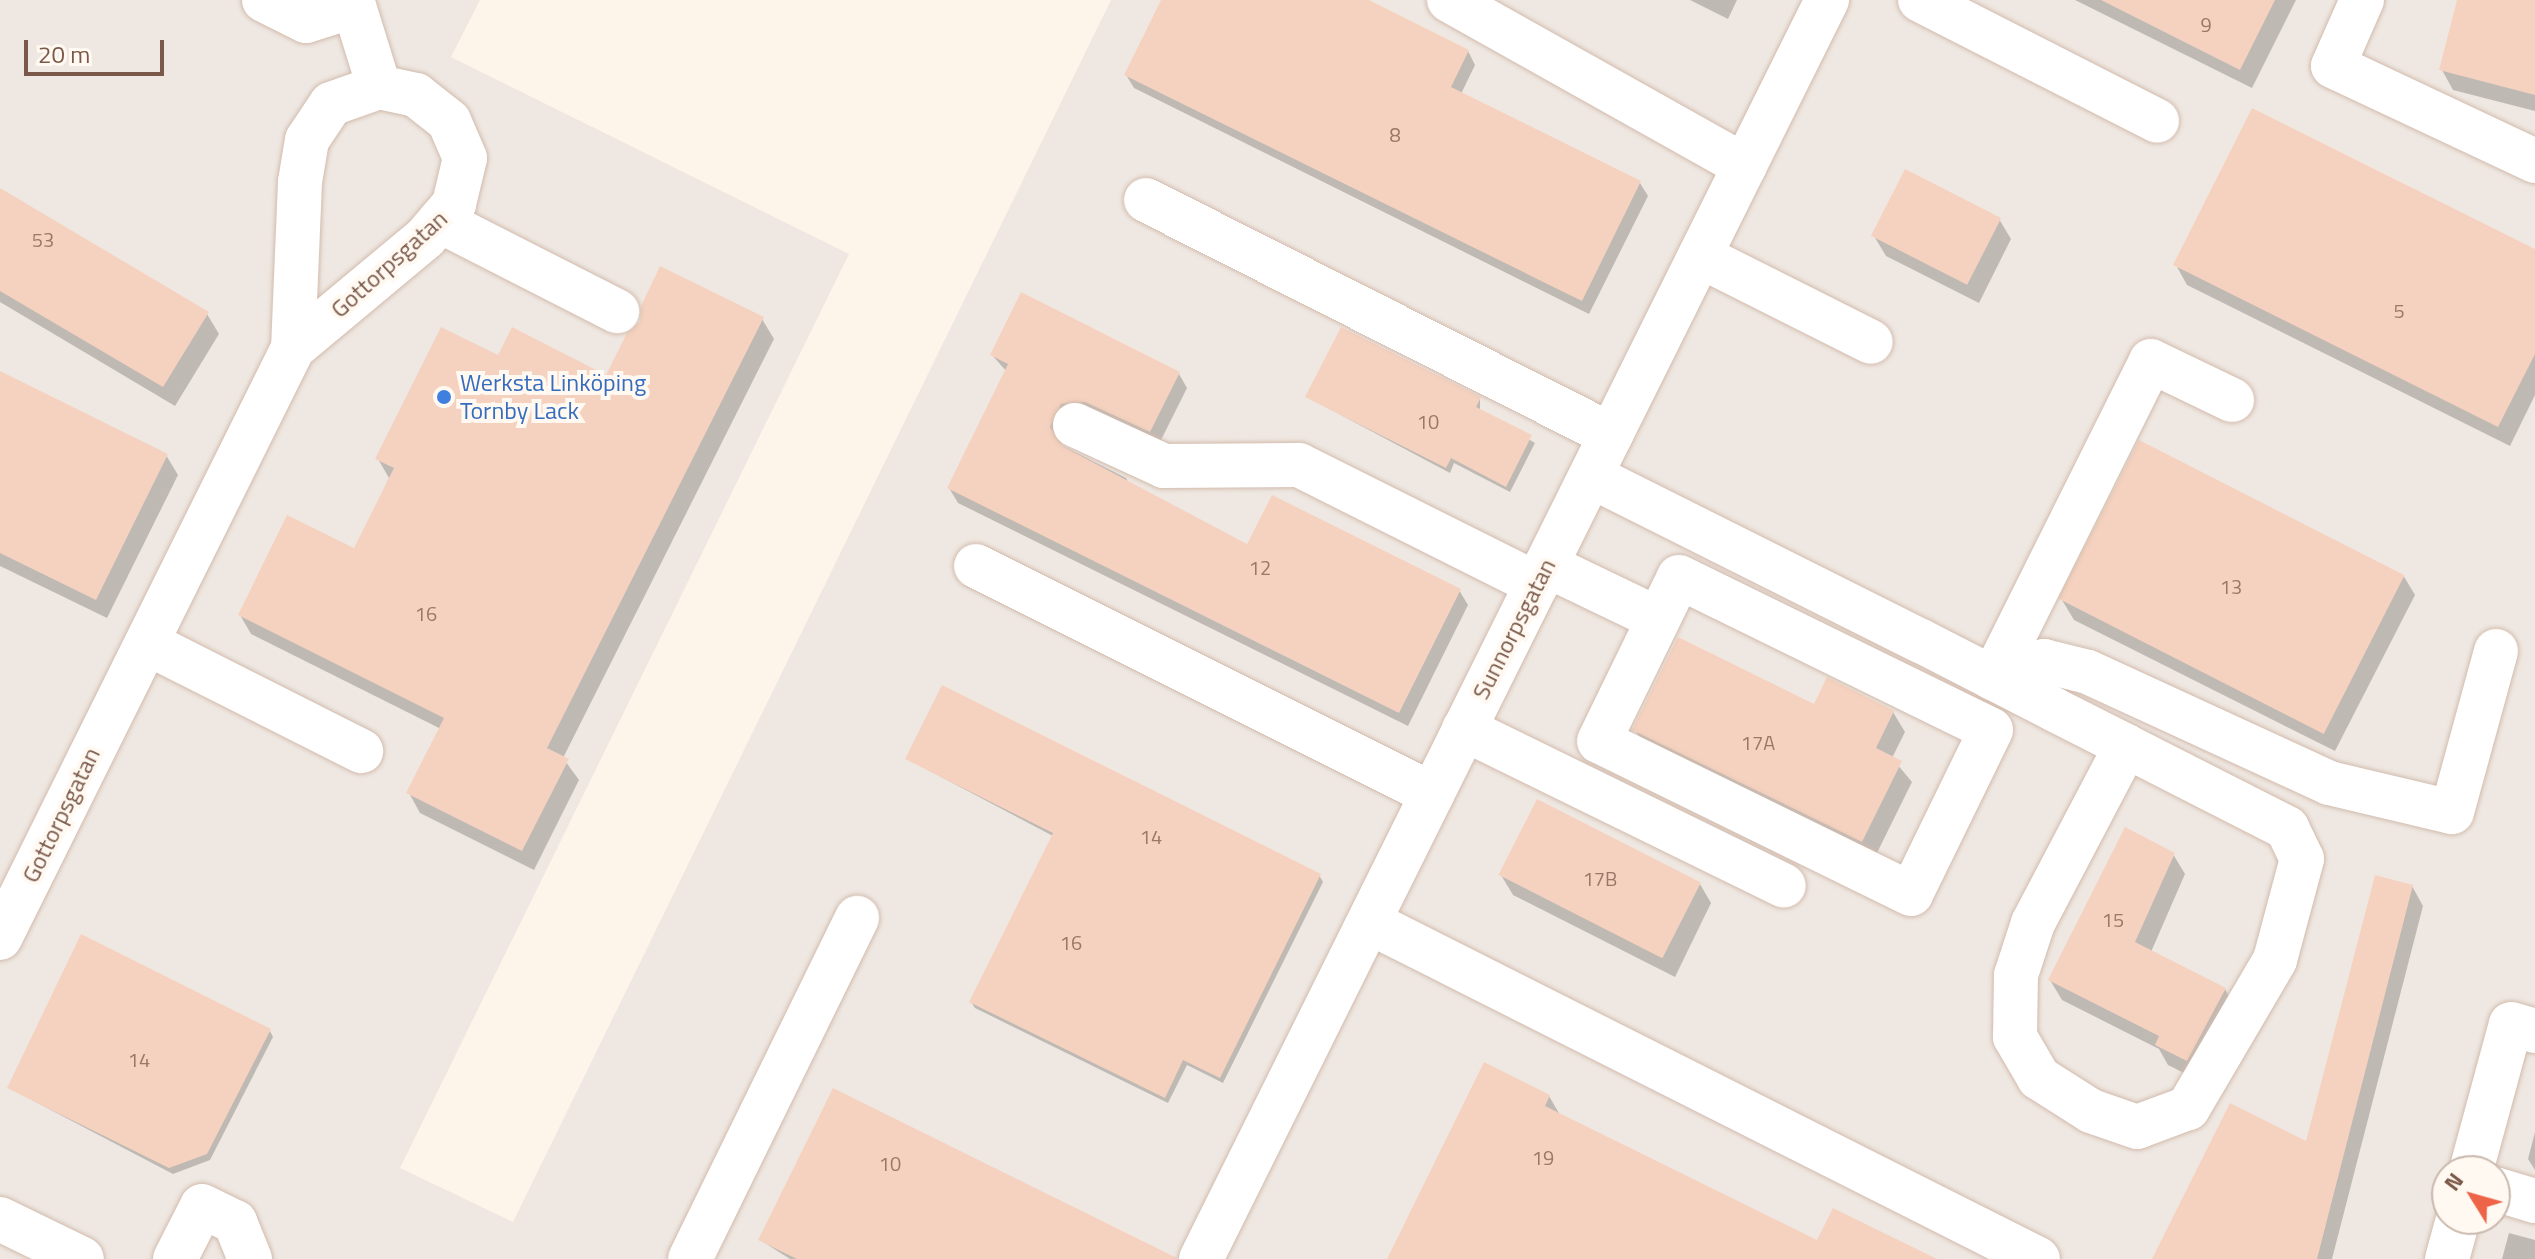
<!DOCTYPE html>
<meta charset="utf-8">
<style>
body{margin:0}
#map{position:relative;width:2535px;height:1259px;overflow:hidden;background:#fef5ea;font-family:"Titillium Web",sans-serif}
div>[style]{position:absolute}
[style*='--x']{left:calc(var(--x)*1px);top:calc(var(--y)*1px);width:calc(var(--w)*1px);rotate:calc(var(--a)*1deg)}
.industrial>*{inset:0;background:#efe8e2}
.shadow>*{inset:0;background:#0003}
.building>*{inset:0;background:#f5d2bf;transform-origin:0 0}
.roads{filter:drop-shadow(0 0 2px #d2bbad) drop-shadow(0 0 2px #d2bbad)}
.minor>*{height:44px;margin:-22px;padding:0 22px;transform-origin:22px;border-radius:22px;background:#fff}
.dots>*{width:22px;height:22px;translate:-50% -50%;box-sizing:border-box;border:4px solid #fff9f1;border-radius:50%}
span{translate:-50% -50%;white-space:nowrap;text-align:center;line-height:1.15;-webkit-text-stroke:8px #fff9f1;paint-order:stroke}
.number-label{font-size:20px;color:#9a7767}
.number-label span{-webkit-text-stroke-width:0}
.street-label{font-size:24px;color:#7b594a}
.shop-label{font-size:24px;color:#366cbe}
.left{translate:0 -50%;text-align:left}
.north{position:absolute;left:2431px;top:1155px;width:80px;height:80px;box-sizing:border-box;background:#fff9f1;border:2px solid #cab9ae;border-radius:50%;rotate:307deg;font-size:22px;font-weight:700;line-height:32px;text-align:center;color:#7b594a}
.north::after{content:'';display:block;margin:auto;width:28px;height:36px;background:#ee6448;clip-path:polygon(50% 0,100% 100%,50% 72%,0 100%)}
.scale{position:absolute;left:24px;top:40px;width:140px;height:36px;box-sizing:border-box;border:4px solid #7b594a;border-top:0;padding-left:10px;font-size:24px;line-height:28px;white-space:nowrap;color:#7b594a;-webkit-text-stroke:6px #fff9f1;paint-order:stroke}
</style>
<div id="map">
<div class="industrial">
<div style="clip-path:polygon(evenodd,0 0,480px 0,451px 57px,849px 254px,400px 1168px,513px 1222px,1111px 0,2535px 0,2535px 1259px,0 1259px,0 0,2447px 1171px,2495px 1171px,2495px 1219px,2447px 1219px,2447px 1171px)"></div>
</div>
<div class="shadow">
<div style="clip-path:polygon(1163px 0,1364px 0,1468px 51px,1475px 65px,1461px 94px,1640px 183px,1648px 196px,1589px 314px,1134px 88px,1126px 75px)"></div>
<div style="clip-path:polygon(1690px 0,1737px 0,1728px 19px)"></div>
<div style="clip-path:polygon(2075px 0,2296px 0,2252px 88px)"></div>
<div style="clip-path:polygon(2460px 0,2535px 0,2535px 111px,2453px 90px,2442px 70px)"></div>
<div style="clip-path:polygon(0 190px,207px 314px,219px 334px,175px 406px,0 302px)"></div>
<div style="clip-path:polygon(1999px 219px,2011px 239px,1979px 303px,1886px 256px,1874px 236px)"></div>
<div style="clip-path:polygon(2535px 252px,2535px 395px,2510px 446px,2187px 285px,2176px 265px)"></div>
<div style="clip-path:polygon(762px 319px,774px 339px,563px 758px,579px 780px,534px 870px,420px 813px,409px 793px,441px 729px,251px 634px,240px 615px,355px 551px,389px 478px,378px 459px,499px 357px,607px 377px)"></div>
<div style="clip-path:polygon(992px 355px,1179px 374px,1187px 388px,1158px 446px,1059px 431px,1061px 445px,1126px 478px,1132px 489px,1248px 547px,1459px 590px,1468px 605px,1408px 726px,958px 503px,949px 488px,1007px 372px)"></div>
<div style="clip-path:polygon(0 373px,166px 455px,178px 475px,107px 618px,0 566px)"></div>
<div style="clip-path:polygon(1307px 397px,1480px 399px,1480px 411px,1535px 443px,1510px 492px,1454px 463px,1450px 473px)"></div>
<div style="clip-path:polygon(2403px 575px,2415px 595px,2335px 751px,2074px 620px,2062px 600px)"></div>
<div style="clip-path:polygon(1815px 707px,1893px 712px,1905px 732px,1892px 758px,1912px 782px,1873px 861px,1646px 749px,1635px 729px)"></div>
<div style="clip-path:polygon(907px 759px,1319px 875px,1323px 882px,1223px 1083px,1187px 1065px,1168px 1103px,975px 1008px,971px 1002px,1053px 836px)"></div>
<div style="clip-path:polygon(2173px 854px,2185px 874px,2151px 952px,2225px 989px,2236px 1009px,2198px 1080px,2168px 1065px,2159px 1049px,2062px 1000px,2050px 980px)"></div>
<div style="clip-path:polygon(1501px 875px,1700px 884px,1711px 903px,1675px 977px,1513px 895px)"></div>
<div style="clip-path:polygon(2412px 886px,2423px 906px,2332px 1259px,2154px 1259px,2307px 1144px)"></div>
<div style="clip-path:polygon(270px 1031px,273px 1037px,210px 1160px,173px 1174px,9px 1088px)"></div>
<div style="clip-path:polygon(1549px 1096px,1560px 1115px,1818px 1243px,1911px 1259px,1389px 1259px)"></div>
<div style="clip-path:polygon(2535px 1132px,2535px 1170px,2528px 1159px)"></div>
<div style="clip-path:polygon(2509px 1233px,2535px 1240px,2535px 1259px,2502px 1259px)"></div>
<div style="clip-path:polygon(760px 1240px,1135px 1259px,790px 1259px)"></div>
</div>
<div class="building">
<div style="clip-path:polygon(1161px 0,1369px 0,1469px 50px,1451px 87px,1641px 181px,1582px 301px,1124px 75px)"></div>
<div style="clip-path:polygon(2101px 0,2275px 0,2240px 70px)"></div>
<div style="clip-path:polygon(2457px 0,2535px 0,2535px 95px,2439px 70px)"></div>
<div style="clip-path:polygon(2252px 108px,2535px 249px,2535px 354px,2498px 427px,2173px 265px)"></div>
<div style="left:1905px;top:169px;width:108px;height:75px;rotate:27deg"></div>
<div style="clip-path:polygon(0 188px,209px 312px,163px 387px,0 291px)"></div>
<div style="clip-path:polygon(660px 266px,764px 317px,547px 748px,569px 759px,522px 851px,406px 793px,444px 718px,238px 615px,287px 515px,354px 548px,394px 468px,375px 459px,441px 327px,498px 355px,512px 327px,606px 375px,627px 333px,640px 322px,641px 306px)"></div>
<div style="clip-path:polygon(1021px 292px,1180px 372px,1150px 432px,1085px 402px,1061px 404px,1050px 427px,1064px 447px,1247px 544px,1272px 495px,1461px 589px,1399px 713px,947px 488px,1008px 364px,990px 355px)"></div>
<div style="clip-path:polygon(1341px 327px,1481px 397px,1476px 407px,1532px 435px,1506px 487px,1451px 458px,1446px 468px,1305px 397px)"></div>
<div style="clip-path:polygon(0 371px,168px 454px,96px 600px,0 553px)"></div>
<div style="left:2139px;top:440px;width:298px;height:178px;rotate:27deg"></div>
<div style="clip-path:polygon(1678px 637px,1814px 704px,1827px 677px,1894px 711px,1876px 748px,1902px 761px,1862px 842px,1632px 730px)"></div>
<div style="clip-path:polygon(942px 685px,1321px 874px,1220px 1078px,1183px 1060px,1165px 1098px,969px 1002px,1053px 833px,905px 759px)"></div>
<div style="left:1537px;top:799px;width:184px;height:85px;rotate:27deg"></div>
<div style="clip-path:polygon(2125px 827px,2175px 853px,2135px 942px,2226px 988px,2187px 1061px,2155px 1045px,2159px 1036px,2048px 980px)"></div>
<div style="clip-path:polygon(2375px 875px,2413px 885px,2317px 1259px,2152px 1259px,2230px 1103px,2306px 1141px)"></div>
<div style="clip-path:polygon(81px 934px,271px 1029px,207px 1154px,169px 1168px,7px 1088px)"></div>
<div style="clip-path:polygon(1484px 1062px,1550px 1095px,1545px 1106px,1817px 1240px,1833px 1208px,1937px 1259px,1387px 1259px)"></div>
<div style="clip-path:polygon(833px 1088px,1177px 1258px,1176px 1259px,797px 1259px,758px 1240px)"></div>
</div>
<div class="roads">
<div class="minor">
<div style="--x:264;--y:0;--w:47;--a:26.6"></div>
<div style="--x:306;--y:21;--w:50;--a:-17.4"></div>
<div style="--x:354;--y:6;--w:85;--a:72.8"></div>
<div style="--x:1449;--y:0;--w:339;--a:29.3"></div>
<div style="--x:1920;--y:0;--w:266;--a:27"></div>
<div style="--x:2362;--y:0;--w:72;--a:113.7"></div>
<div style="--x:2333;--y:66;--w:223;--a:25.2"></div>
<div style="--x:1146;--y:200;--w:521;--a:26.81"></div>
<div style="--x:440;--y:221;--w:199;--a:27"></div>
<div style="--x:1700;--y:256;--w:191;--a:26.7"></div>
<div style="--x:1075;--y:425;--w:98;--a:24.7"></div>
<div style="--x:1164;--y:466;--w:135;--a:-0.4"></div>
<div style="--x:1299;--y:465;--w:266;--a:26.6"></div>
<div style="--x:1591;--y:476;--w:369;--a:26.6"></div>
<div style="--x:1921;--y:641;--w:151;--a:27.2"></div>
<div style="--x:2055;--y:710;--w:80;--a:26.9"></div>
<div style="--x:2126;--y:746;--w:181;--a:27"></div>
<div style="--x:2287;--y:828;--w:34;--a:64"></div>
<div style="--x:2302;--y:859;--w:105;--a:105"></div>
<div style="--x:2275;--y:960;--w:172;--a:120.4"></div>
<div style="--x:2188;--y:1108;--w:54;--a:159.6"></div>
<div style="--x:2137;--y:1127;--w:49;--a:-160.8"></div>
<div style="--x:2091;--y:1111;--w:62;--a:-147.6"></div>
<div style="--x:2039;--y:1078;--w:48;--a:-120.3"></div>
<div style="--x:2015;--y:1037;--w:62;--a:-89.1"></div>
<div style="--x:2016;--y:975;--w:55;--a:-71.9"></div>
<div style="--x:2033;--y:923;--w:200;--a:-62.3"></div>
<div style="--x:1546;--y:565;--w:124;--a:25.7"></div>
<div style="--x:976;--y:566;--w:510;--a:26.57"></div>
<div style="--x:1679;--y:577;--w:347;--a:26.1"></div>
<div style="--x:1991;--y:730;--w:182;--a:116"></div>
<div style="--x:1911;--y:894;--w:347;--a:-153.9"></div>
<div style="--x:1599;--y:741;--w:182;--a:-64"></div>
<div style="--x:147;--y:643;--w:240;--a:26.8"></div>
<div style="--x:1993;--y:678;--w:54;--a:-18.4"></div>
<div style="--x:2044;--y:661;--w:45;--a:14"></div>
<div style="--x:2088;--y:672;--w:265;--a:24.7"></div>
<div style="--x:2329;--y:783;--w:126;--a:13.3"></div>
<div style="--x:2452;--y:812;--w:167;--a:-74.7"></div>
<div style="--x:1993;--y:678;--w:354;--a:-63.5"></div>
<div style="--x:2151;--y:361;--w:90;--a:25.7"></div>
<div style="--x:1464;--y:729;--w:356;--a:26.1"></div>
<div style="--x:1369;--y:922;--w:749;--a:26.74"></div>
<div style="--x:0;--y:938;--w:659;--a:-63.59"></div>
<div style="--x:293;--y:348;--w:172;--a:-39.8"></div>
<div style="--x:425;--y:238;--w:45;--a:-49.5"></div>
<div style="--x:454;--y:204;--w:47;--a:-76.6"></div>
<div style="--x:465;--y:158;--w:40;--a:-113.4"></div>
<div style="--x:449;--y:121;--w:42;--a:-141.8"></div>
<div style="--x:416;--y:95;--w:38;--a:-168"></div>
<div style="--x:379;--y:87;--w:51;--a:160.5"></div>
<div style="--x:331;--y:104;--w:43;--a:123.7"></div>
<div style="--x:307;--y:140;--w:43;--a:99.5"></div>
<div style="--x:300;--y:182;--w:166;--a:92.4"></div>
<div style="--x:2471;--y:1171;--w:152;--a:-74.8"></div>
<div style="--x:2511;--y:1024;--w:25;--a:16"></div>
<div style="--x:2495;--y:1189;--w:42;--a:16.7"></div>
<div style="--x:0;--y:1219;--w:91;--a:26"></div>
<div style="--x:175;--y:1259;--w:59;--a:-63"></div>
<div style="--x:202;--y:1206;--w:37;--a:26"></div>
<div style="--x:235;--y:1222;--w:40;--a:68"></div>
<div style="--x:690;--y:1259;--w:380;--a:-63.9"></div>
<div style="--x:1201;--y:1259;--w:1406;--a:-63.56"></div>
<div style="--x:2447;--y:1259;--w:41;--a:-74.6"></div>
</div>
</div>
<div class="dots">
<div style="left:444px;top:397px;background:#3f7fe0"></div>
</div>
<div class="number-label">
<span style="left:2206px;top:24px">9</span>
<span style="left:1395px;top:134px">8</span>
<span style="left:43px;top:239px">53</span>
<span style="left:2399px;top:310px">5</span>
<span style="left:1428px;top:421px">10</span>
<span style="left:1260px;top:567px">12</span>
<span style="left:2231px;top:586px">13</span>
<span style="left:426px;top:613px">16</span>
<span style="left:1758px;top:742px">17A</span>
<span style="left:1151px;top:836px">14</span>
<span style="left:1600px;top:878px">17B</span>
<span style="left:2113px;top:919px">15</span>
<span style="left:1071px;top:942px">16</span>
<span style="left:139px;top:1059px">14</span>
<span style="left:1543px;top:1157px">19</span>
<span style="left:890px;top:1163px">10</span>
</div>
<div class="street-label">
<span style="left:389px;top:264px;rotate:-42deg">Gottorpsgatan</span>
<span style="left:1514px;top:629px;rotate:-63deg">Sunnorpsgatan</span>
<span style="left:61px;top:815px;rotate:-64deg">Gottorpsgatan</span>
</div>
<div class="shop-label">
<span class="left" style="left:460px;top:397px">Werksta Linköping<br>Tornby Lack</span>
</div>
<div class="north">N</div>
<div class="scale">20 m</div>
</div>
